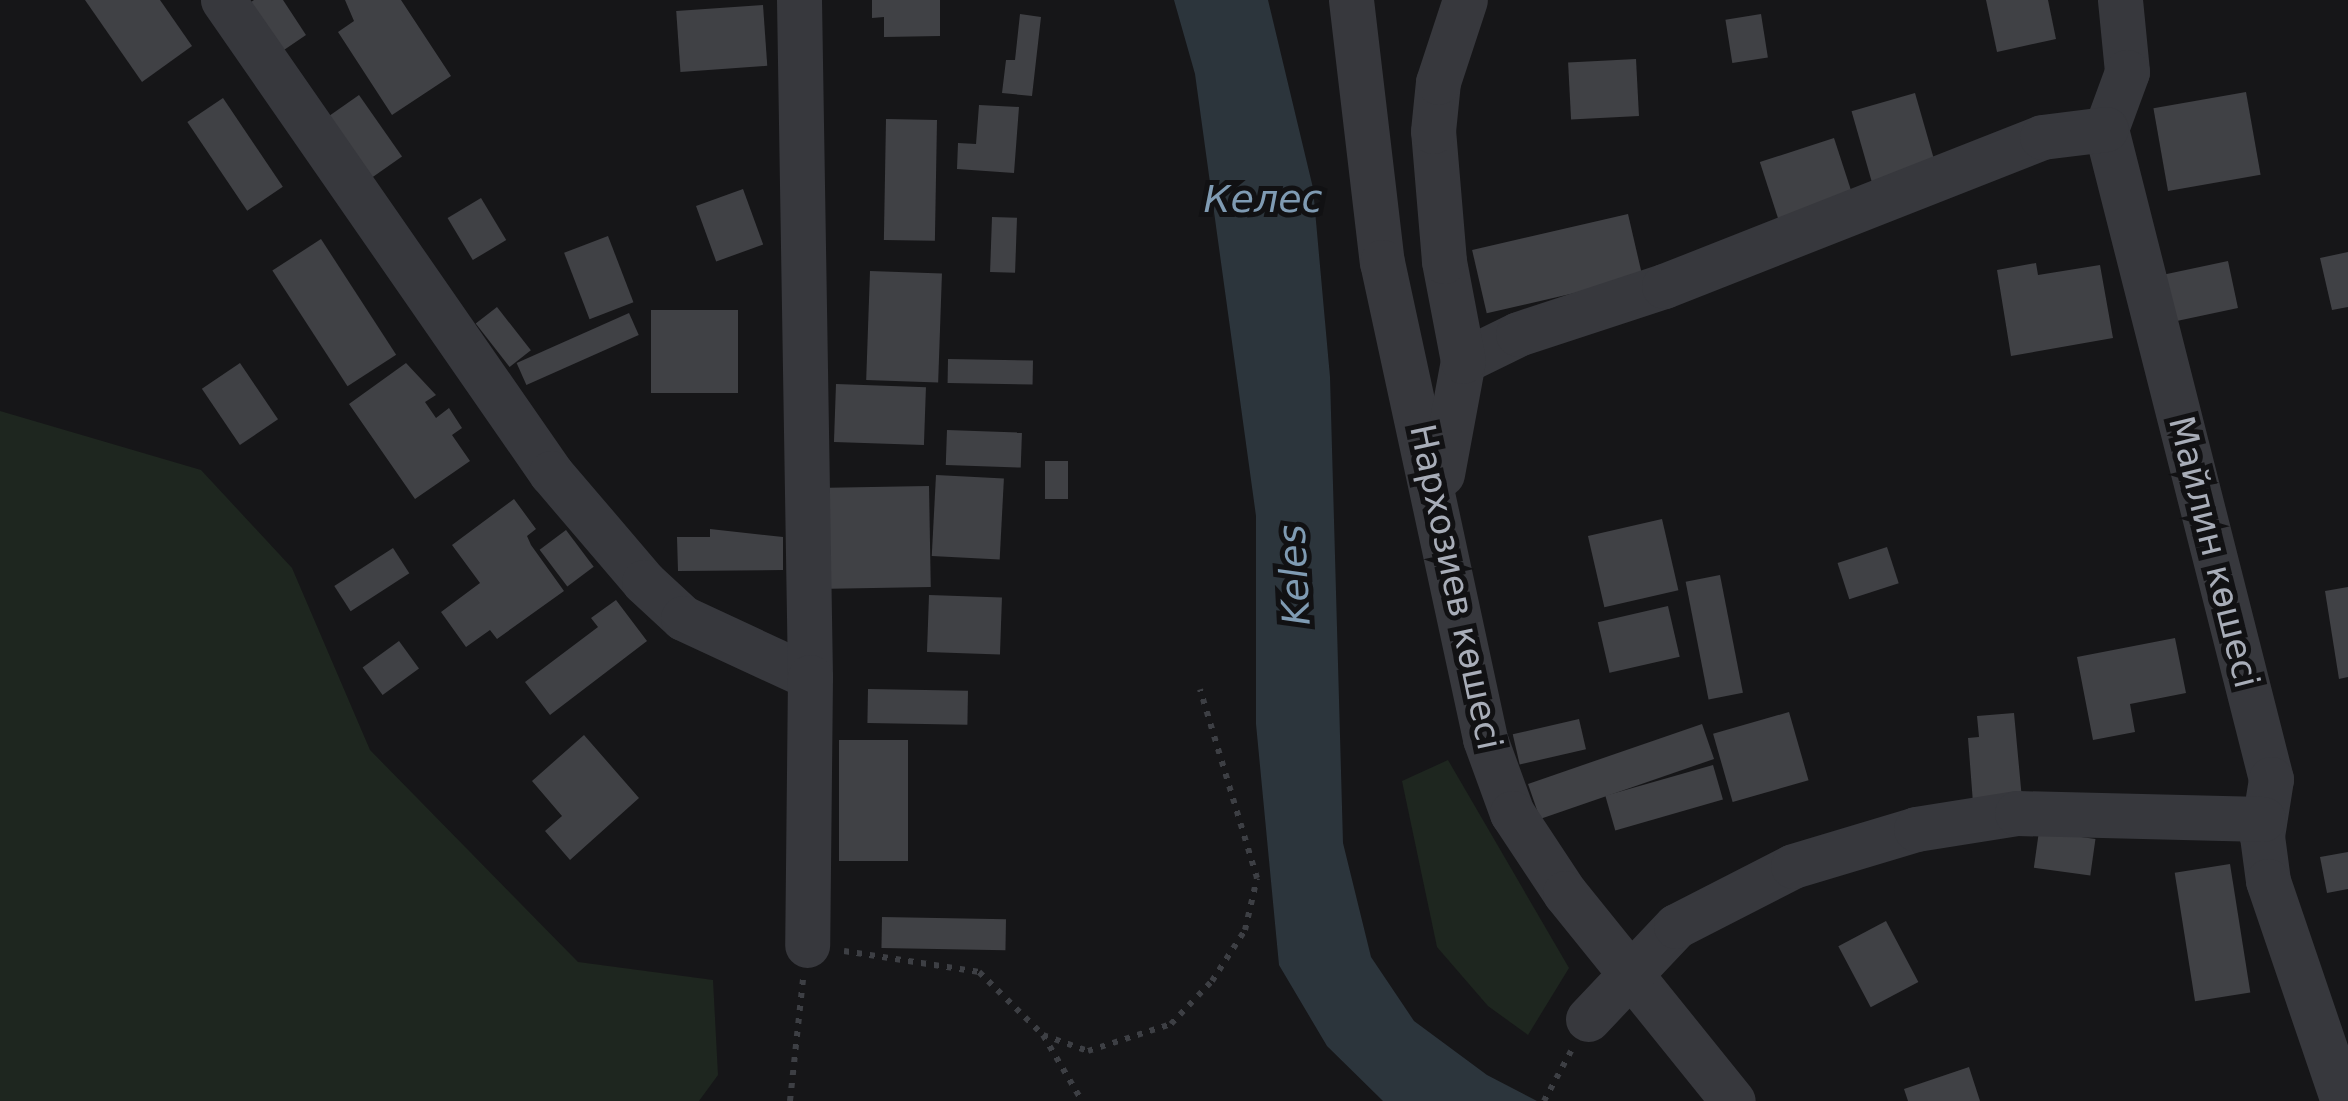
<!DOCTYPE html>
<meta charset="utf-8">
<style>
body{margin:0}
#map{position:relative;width:2348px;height:1101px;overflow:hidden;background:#161618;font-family:"DejaVu Sans",sans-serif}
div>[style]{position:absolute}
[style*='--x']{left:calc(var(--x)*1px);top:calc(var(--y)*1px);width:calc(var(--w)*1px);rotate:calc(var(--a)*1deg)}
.green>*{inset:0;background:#1e261f}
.water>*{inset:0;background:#2c353c}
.building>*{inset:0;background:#404145;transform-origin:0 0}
.path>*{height:6px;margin-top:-3px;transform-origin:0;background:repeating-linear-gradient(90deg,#3d3f44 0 5px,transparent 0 13px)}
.minor>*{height:45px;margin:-22.5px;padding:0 22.5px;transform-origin:22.5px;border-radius:22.5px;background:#37383d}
span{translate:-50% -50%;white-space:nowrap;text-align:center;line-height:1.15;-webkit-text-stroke:10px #111113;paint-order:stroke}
.street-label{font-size:35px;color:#a8adb8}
.water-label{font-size:38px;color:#7f9bb3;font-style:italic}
</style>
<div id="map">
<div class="green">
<div style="clip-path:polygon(0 411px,201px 470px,292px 568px,370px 750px,578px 962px,713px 980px,718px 1075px,699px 1101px,0 1101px)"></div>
<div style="clip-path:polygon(1448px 760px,1569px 968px,1528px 1035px,1488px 1006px,1437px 947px,1402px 781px)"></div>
</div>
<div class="water">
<div style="clip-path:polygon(1174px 0,1268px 0,1313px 188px,1330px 377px,1343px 843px,1371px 957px,1414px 1021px,1487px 1075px,1537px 1101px,1383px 1101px,1327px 1046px,1279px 965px,1256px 724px,1256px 516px,1195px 74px)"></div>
</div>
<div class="building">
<div style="clip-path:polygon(85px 0,160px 0,192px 46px,142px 82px)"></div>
<div style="clip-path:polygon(254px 0,283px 0,306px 35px,281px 52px,248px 4px)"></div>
<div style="clip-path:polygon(345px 0,401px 0,451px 76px,392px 115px,338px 32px,354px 21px)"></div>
<div style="clip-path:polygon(872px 0,940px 0,940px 36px,884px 37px,884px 17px,872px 18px)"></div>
<div style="clip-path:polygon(1986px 0,2048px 0,2056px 39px,1997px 52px)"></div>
<div style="left:763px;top:5px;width:61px;height:87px;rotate:86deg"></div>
<div style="clip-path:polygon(1020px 14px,1041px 17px,1032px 96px,1002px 93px,1006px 60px,1015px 60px)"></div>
<div style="left:1761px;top:14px;width:44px;height:36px;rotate:81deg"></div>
<div style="left:1636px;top:59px;width:57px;height:68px;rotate:87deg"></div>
<div style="left:2246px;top:92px;width:84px;height:94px;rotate:80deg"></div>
<div style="left:1915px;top:93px;width:78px;height:66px;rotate:74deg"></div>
<div style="left:359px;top:95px;width:75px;height:37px;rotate:55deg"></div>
<div style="left:223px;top:98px;width:107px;height:43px;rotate:56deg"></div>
<div style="clip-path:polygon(979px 105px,1019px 107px,1014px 173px,957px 169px,958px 143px,976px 144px)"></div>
<div style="left:886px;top:119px;width:51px;height:121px;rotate:1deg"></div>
<div style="left:1834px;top:138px;width:65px;height:78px;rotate:72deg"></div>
<div style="left:743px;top:189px;width:59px;height:50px;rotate:70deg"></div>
<div style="left:481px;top:198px;width:49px;height:39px;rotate:59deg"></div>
<div style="left:1628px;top:214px;width:65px;height:160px;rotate:77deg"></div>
<div style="left:992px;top:217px;width:25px;height:55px;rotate:2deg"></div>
<div style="left:608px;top:236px;width:71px;height:47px;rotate:69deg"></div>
<div style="left:321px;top:239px;width:138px;height:58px;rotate:57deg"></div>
<div style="clip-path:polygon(2348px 252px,2348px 307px,2332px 310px,2320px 258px)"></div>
<div style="left:2228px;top:261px;width:48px;height:65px;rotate:78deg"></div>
<div style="clip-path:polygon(2036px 263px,2038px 275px,2100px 265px,2113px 338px,2011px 356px,1997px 270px)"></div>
<div style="left:870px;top:271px;width:72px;height:109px;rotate:2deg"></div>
<div style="left:497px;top:307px;width:55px;height:27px;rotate:52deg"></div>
<div style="left:651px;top:310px;width:87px;height:83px"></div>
<div style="left:629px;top:313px;width:24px;height:123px;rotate:66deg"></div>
<div style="left:948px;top:359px;width:85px;height:24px;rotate:1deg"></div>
<div style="left:240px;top:363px;width:68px;height:46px;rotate:56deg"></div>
<div style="clip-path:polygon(406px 363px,436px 395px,425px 402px,436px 418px,449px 408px,462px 428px,452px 435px,470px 461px,415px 499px,349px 404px)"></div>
<div style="left:836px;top:384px;width:90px;height:58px;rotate:2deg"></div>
<div style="left:947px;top:430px;width:75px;height:35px;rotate:2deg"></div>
<div style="left:1045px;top:461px;width:23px;height:38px"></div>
<div style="left:936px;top:475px;width:68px;height:81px;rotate:3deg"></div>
<div style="left:929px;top:486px;width:101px;height:100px;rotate:89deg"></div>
<div style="clip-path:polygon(514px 499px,536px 529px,527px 536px,531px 545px,564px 591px,497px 639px,490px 630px,466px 647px,441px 612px,480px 583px,452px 545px)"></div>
<div style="left:1662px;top:519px;width:73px;height:76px;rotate:77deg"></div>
<div style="clip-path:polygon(710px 529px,783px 537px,783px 570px,678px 571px,677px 537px,710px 537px)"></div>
<div style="left:566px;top:530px;width:46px;height:33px;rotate:53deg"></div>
<div style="left:1887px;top:547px;width:38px;height:52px;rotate:72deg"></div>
<div style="left:393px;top:548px;width:30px;height:70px;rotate:57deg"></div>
<div style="left:1720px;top:575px;width:120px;height:35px;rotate:79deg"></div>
<div style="clip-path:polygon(2348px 587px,2348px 677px,2339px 679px,2325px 591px)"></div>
<div style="left:929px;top:595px;width:73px;height:57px;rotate:2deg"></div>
<div style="clip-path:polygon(616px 600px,647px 641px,550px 715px,525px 682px,598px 627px,591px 618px)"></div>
<div style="left:1668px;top:606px;width:52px;height:72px;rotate:77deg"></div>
<div style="clip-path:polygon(2175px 638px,2186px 693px,2130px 704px,2135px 732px,2093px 740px,2077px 657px)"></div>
<div style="left:399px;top:641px;width:34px;height:45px;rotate:54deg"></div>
<div style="left:868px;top:689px;width:100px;height:34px;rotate:1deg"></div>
<div style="left:1789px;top:712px;width:71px;height:79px;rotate:74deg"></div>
<div style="clip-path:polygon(2014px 713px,2022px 799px,1973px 803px,1968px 738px,1979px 737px,1977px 716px)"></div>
<div style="left:1579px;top:719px;width:31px;height:68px;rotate:77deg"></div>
<div style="left:1702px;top:724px;width:37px;height:184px;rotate:71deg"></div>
<div style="clip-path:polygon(584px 735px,639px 798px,570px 860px,545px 831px,562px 816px,532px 781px)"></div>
<div style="left:908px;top:740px;width:121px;height:69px;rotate:90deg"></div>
<div style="left:1713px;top:765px;width:36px;height:112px;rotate:74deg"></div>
<div style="left:2039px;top:831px;width:57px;height:37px;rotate:8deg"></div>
<div style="clip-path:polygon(2348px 852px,2348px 889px,2327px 893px,2320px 857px)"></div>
<div style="left:2230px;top:864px;width:130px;height:56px;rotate:81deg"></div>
<div style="left:882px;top:917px;width:124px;height:31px;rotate:1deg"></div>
<div style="left:1886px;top:921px;width:69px;height:54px;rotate:62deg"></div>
<div style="clip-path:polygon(1969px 1067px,1980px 1101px,1908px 1101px,1904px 1089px)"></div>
</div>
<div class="path">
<div style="--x:844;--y:951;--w:137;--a:8.8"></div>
<div style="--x:979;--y:972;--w:90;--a:44.5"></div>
<div style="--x:1043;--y:1035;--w:77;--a:59.4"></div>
<div style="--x:1043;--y:1035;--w:48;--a:19.6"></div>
<div style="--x:1088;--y:1051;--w:87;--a:-18"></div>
<div style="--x:1171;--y:1024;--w:59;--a:-46.4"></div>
<div style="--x:1212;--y:981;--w:61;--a:-57.1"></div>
<div style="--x:1245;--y:930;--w:53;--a:-77"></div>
<div style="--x:1257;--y:878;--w:197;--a:-106.8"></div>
<div style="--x:790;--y:1101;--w:122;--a:-83.9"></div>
<div style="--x:1544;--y:1101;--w:57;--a:-61.6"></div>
</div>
<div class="minor">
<div style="--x:223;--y:0;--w:576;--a:55.26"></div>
<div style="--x:551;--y:473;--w:143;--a:49.5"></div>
<div style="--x:644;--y:582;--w:53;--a:42.7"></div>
<div style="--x:683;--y:618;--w:140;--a:24.9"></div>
<div style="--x:799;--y:0;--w:677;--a:89.07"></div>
<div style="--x:810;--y:677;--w:268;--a:90.6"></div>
<div style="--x:1351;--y:0;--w:264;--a:83.3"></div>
<div style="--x:1382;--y:262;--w:488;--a:77.8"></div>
<div style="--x:1485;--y:739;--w:79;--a:70"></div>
<div style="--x:1512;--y:813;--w:96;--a:56.5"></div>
<div style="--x:1565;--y:893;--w:267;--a:51.1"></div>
<div style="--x:2120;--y:0;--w:72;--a:84.4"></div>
<div style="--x:2127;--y:72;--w:61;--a:110.2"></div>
<div style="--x:2106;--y:129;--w:671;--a:75.76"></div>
<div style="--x:2271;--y:779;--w:58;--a:99"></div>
<div style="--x:2262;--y:836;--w:45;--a:82.4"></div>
<div style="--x:2268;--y:881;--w:232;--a:71.2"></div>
<div style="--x:1463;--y:361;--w:61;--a:-26.1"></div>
<div style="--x:1518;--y:334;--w:154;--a:-18.2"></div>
<div style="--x:1664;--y:286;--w:406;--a:-21.5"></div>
<div style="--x:2042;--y:137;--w:64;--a:-7.1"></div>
<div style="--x:1442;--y:474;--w:115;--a:-79.5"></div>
<div style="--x:1463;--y:361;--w:102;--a:-100.8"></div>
<div style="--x:1444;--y:261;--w:130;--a:-94.8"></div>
<div style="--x:1433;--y:131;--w:49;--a:-84.2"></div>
<div style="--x:1438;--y:82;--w:86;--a:-71.8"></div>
<div style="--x:1588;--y:1019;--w:128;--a:-46.6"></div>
<div style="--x:1676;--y:926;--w:131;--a:-27.1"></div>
<div style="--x:1793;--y:866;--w:128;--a:-16.7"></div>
<div style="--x:1916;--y:829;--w:102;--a:-9"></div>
<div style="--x:2017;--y:813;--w:246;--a:1.4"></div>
</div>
<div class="street-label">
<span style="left:2214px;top:552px;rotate:76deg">Майлин көшесі</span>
<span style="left:1456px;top:587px;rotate:78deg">Нархозиев көшесі</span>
</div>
<div class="water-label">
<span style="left:1263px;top:200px">Келес</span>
<span style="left:1295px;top:575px;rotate:-93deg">Keles</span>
</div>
</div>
